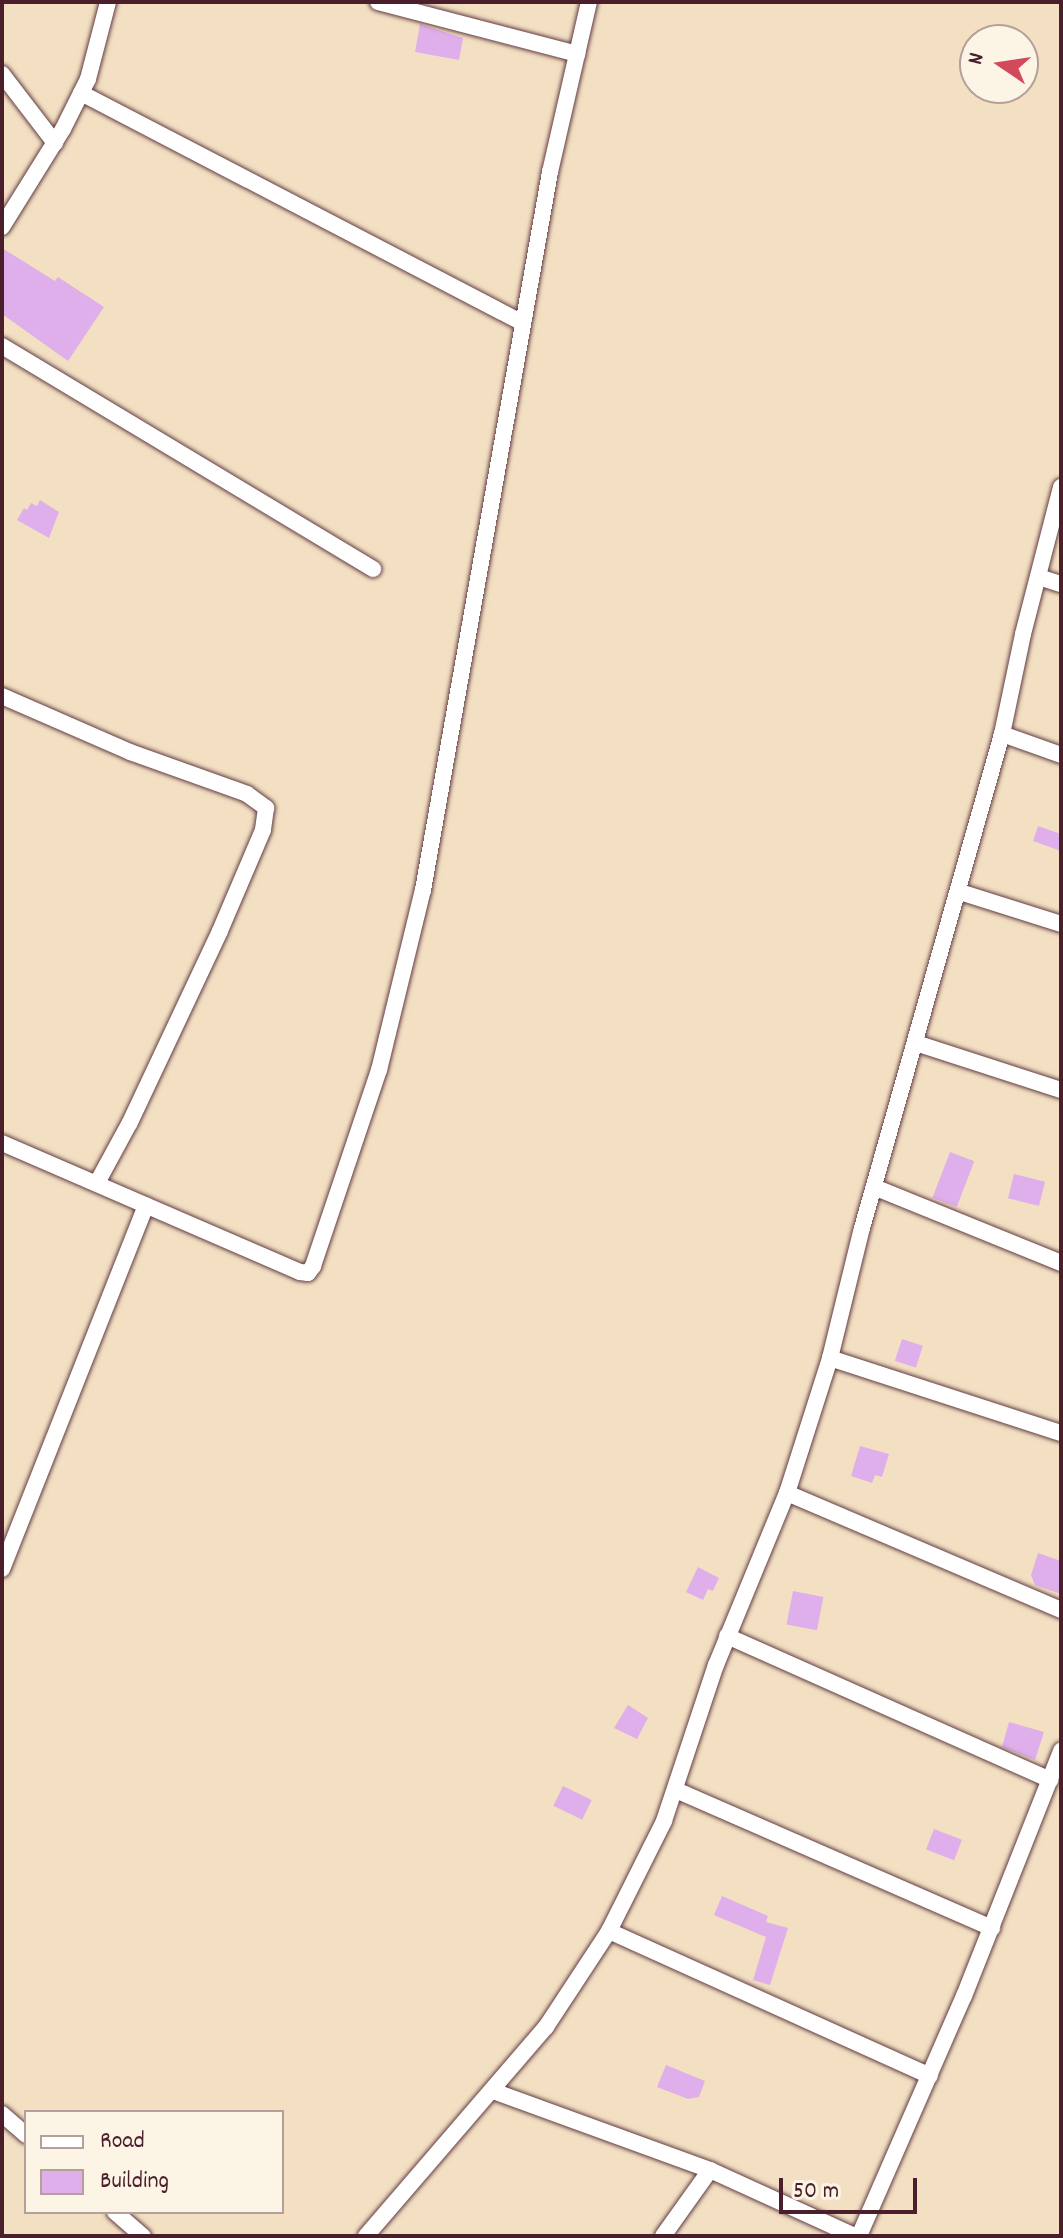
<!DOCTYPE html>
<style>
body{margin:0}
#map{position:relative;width:1063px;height:2238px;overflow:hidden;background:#f3e0c3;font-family:Dekko,sans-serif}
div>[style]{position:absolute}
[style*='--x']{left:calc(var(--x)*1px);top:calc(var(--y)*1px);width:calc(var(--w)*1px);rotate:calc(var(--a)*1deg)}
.building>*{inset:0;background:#deafea;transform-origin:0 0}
.roads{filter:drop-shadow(0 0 2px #633c42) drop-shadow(0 0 2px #633c42)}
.street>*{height:16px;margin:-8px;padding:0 8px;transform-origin:8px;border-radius:8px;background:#fff}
span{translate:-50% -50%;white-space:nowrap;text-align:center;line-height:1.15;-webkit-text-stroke:6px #fcf5e5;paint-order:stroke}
.frame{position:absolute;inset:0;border:4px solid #4a1f2b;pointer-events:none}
.legend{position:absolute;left:24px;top:2110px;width:260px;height:104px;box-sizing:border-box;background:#fcf5e5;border:2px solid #b59f9b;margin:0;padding:10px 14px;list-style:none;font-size:24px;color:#4a1f2b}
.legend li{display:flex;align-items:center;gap:16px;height:40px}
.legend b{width:40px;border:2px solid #b59f9b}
.north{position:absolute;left:959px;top:24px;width:80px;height:80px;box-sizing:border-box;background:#fcf5e5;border:2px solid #b59f9b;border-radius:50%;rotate:283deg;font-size:22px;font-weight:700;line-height:32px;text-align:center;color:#4a1f2b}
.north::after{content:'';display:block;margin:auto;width:28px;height:36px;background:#d1495b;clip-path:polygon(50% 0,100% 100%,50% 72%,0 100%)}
.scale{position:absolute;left:779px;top:2178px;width:138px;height:36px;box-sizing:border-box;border:4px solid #4a1f2b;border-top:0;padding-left:10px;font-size:24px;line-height:28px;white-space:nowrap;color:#4a1f2b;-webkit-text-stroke:6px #fcf5e5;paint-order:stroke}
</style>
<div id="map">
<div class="building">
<div style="clip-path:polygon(420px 24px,463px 38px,459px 60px,415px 52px)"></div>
<div style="clip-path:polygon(2px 248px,55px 281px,58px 277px,104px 307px,68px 361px,2px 314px)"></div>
<div style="clip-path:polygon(40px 500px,59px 512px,49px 538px,17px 520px,24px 508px,27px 510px,31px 503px,37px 506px)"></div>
<div style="clip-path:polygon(1038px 826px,1061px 834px,1061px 851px,1033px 841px)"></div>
<div style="left:950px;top:1152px;width:26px;height:49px;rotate:21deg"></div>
<div style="left:1014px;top:1174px;width:32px;height:25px;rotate:14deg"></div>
<div style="left:902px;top:1339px;width:22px;height:23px;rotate:18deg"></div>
<div style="clip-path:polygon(860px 1446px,889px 1454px,882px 1477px,875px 1475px,872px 1483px,851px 1476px)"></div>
<div style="clip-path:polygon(1038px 1553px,1061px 1561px,1061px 1594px,1035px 1585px,1031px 1575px)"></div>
<div style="clip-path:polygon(698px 1567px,719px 1578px,713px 1591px,708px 1589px,703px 1600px,686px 1592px)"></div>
<div style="left:793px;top:1591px;width:31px;height:34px;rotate:11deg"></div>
<div style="clip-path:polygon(628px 1705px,648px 1718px,637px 1739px,614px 1728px)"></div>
<div style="clip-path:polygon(1009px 1722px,1044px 1732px,1035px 1760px,1002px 1747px)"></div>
<div style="left:563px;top:1786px;width:32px;height:22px;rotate:26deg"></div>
<div style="left:934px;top:1829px;width:30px;height:22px;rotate:21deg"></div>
<div style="clip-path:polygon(722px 1896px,768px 1916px,766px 1922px,788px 1928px,770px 1985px,753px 1980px,766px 1937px,714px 1915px)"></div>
<div style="clip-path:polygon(666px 2065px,705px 2081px,699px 2097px,688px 2099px,657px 2087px)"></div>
</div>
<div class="roads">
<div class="street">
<div style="--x:378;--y:2;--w:206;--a:14.6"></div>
<div style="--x:2;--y:74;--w:87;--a:52.5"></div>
<div style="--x:81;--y:93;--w:497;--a:27.5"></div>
<div style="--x:2;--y:227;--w:115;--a:-58.1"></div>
<div style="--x:63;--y:129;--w:56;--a:-63.4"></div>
<div style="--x:88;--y:79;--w:80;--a:-75.4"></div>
<div style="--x:2;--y:346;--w:433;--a:31"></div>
<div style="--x:1039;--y:577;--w:23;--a:18"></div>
<div style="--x:2;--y:696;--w:140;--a:23.6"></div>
<div style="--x:130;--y:752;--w:124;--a:19.7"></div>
<div style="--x:247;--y:794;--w:24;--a:36"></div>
<div style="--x:266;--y:808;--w:22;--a:98"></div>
<div style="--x:263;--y:830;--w:110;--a:113.1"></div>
<div style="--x:220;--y:931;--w:213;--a:115.2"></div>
<div style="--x:129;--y:1124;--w:67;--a:118.5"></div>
<div style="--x:1002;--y:734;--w:63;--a:19.6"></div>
<div style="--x:960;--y:892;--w:106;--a:17.6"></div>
<div style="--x:916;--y:1043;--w:152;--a:18"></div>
<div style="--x:2;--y:1143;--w:325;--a:23.4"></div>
<div style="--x:300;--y:1272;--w:8;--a:7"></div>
<div style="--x:308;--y:1273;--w:9;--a:-54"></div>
<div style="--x:313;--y:1266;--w:207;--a:-71.4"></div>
<div style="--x:379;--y:1070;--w:185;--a:-76.3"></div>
<div style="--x:423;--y:890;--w:729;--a:-79.97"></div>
<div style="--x:550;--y:172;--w:174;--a:-77.1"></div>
<div style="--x:874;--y:1187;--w:202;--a:22.1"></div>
<div style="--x:830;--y:1358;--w:243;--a:18"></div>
<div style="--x:787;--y:1493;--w:298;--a:23.1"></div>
<div style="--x:2;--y:1569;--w:391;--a:-68.4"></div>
<div style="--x:727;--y:1636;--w:354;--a:24"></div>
<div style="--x:676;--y:1790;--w:345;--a:23.6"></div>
<div style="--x:609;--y:1931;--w:352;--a:24.3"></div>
<div style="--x:493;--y:2091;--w:231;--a:20"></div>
<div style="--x:710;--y:2170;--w:159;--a:24.5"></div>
<div style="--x:2;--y:2114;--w:32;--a:41"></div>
<div style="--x:115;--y:2212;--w:37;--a:41"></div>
<div style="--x:366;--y:2236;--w:276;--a:-49.3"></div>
<div style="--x:546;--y:2027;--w:115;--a:-56.7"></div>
<div style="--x:609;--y:1931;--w:123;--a:-63.4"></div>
<div style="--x:664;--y:1821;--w:164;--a:-71.6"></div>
<div style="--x:716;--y:1665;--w:186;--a:-67.6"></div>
<div style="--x:787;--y:1493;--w:142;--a:-72.3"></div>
<div style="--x:830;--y:1358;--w:134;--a:-76.2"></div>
<div style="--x:862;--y:1228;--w:513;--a:-74.18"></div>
<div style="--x:1002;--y:734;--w:102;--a:-78.1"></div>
<div style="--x:1023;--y:634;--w:152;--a:-75.5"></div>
<div style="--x:663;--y:2236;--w:81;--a:-54.5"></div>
<div style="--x:859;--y:2236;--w:262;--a:-66.4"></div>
<div style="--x:964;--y:1996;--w:264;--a:-68.4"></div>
</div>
</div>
<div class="frame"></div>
<ul class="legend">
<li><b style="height:10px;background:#fff"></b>Road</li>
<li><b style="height:22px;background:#deafea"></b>Building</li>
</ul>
<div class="north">N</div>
<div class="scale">50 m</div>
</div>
